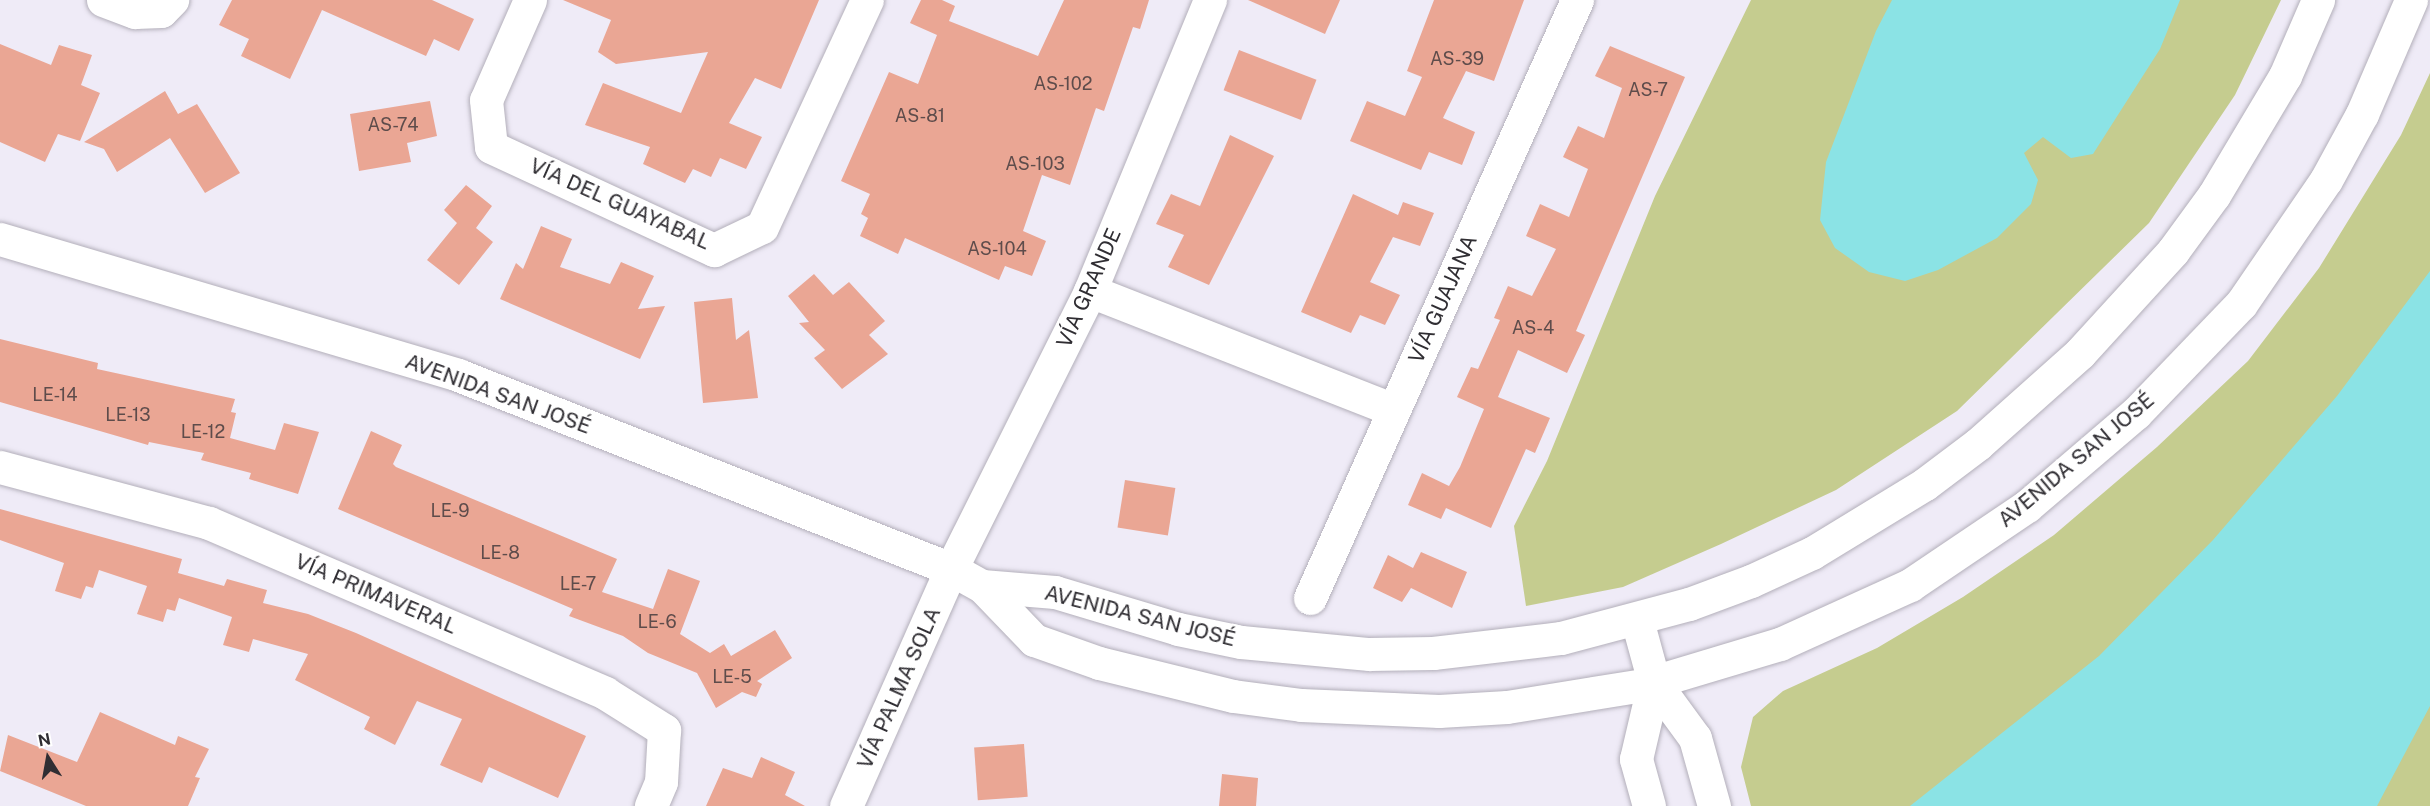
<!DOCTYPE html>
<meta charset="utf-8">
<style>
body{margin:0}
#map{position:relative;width:2430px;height:806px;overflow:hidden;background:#efebf7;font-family:"Public Sans",sans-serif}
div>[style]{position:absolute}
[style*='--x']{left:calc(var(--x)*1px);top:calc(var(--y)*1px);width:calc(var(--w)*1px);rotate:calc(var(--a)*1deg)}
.green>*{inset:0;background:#c5cc8f}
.water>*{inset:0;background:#8be3e5}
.building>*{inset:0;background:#eaa694;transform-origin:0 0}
.roads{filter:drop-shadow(0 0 2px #b3afba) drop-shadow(0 0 2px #b3afba)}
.minor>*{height:33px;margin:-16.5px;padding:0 16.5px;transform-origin:16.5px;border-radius:16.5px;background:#fff}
span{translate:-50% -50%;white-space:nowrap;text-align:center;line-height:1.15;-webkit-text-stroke:5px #fff;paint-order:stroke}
.number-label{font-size:18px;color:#5e4c4b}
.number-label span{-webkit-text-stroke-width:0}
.street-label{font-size:21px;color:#302e33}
.north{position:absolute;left:18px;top:728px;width:60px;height:60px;-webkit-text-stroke:4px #fff;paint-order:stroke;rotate:349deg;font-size:16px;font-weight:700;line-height:24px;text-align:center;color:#302e33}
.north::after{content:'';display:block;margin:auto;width:21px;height:27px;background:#302e33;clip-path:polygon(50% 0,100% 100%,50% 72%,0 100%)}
</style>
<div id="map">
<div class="green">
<div style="clip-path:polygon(1751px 0,2281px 0,2235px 95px,2149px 223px,1957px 411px,1836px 490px,1721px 544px,1623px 587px,1526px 606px,1514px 526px,1547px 461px,1655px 196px)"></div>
<div style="clip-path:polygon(2430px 73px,2430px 806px,1751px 806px,1741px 767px,1753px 717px,1783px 691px,1877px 648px,1963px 597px,2054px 535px,2157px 447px,2248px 361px,2319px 268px,2401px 135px)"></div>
</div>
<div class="water">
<div style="clip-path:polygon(1892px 0,2180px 0,2160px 49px,2093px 154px,2071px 158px,2043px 137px,2024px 153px,2038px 180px,2031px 204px,1997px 238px,1938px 270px,1905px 281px,1869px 272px,1835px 248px,1820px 220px,1826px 162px,1876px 31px)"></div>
<div style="clip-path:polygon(2430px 271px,2430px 706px,2377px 806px,1910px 806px,2099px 656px,2213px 540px,2337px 396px)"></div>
</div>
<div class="building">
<div style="clip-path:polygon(232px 0,432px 0,474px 19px,459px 51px,434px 39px,426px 56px,322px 10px,290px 79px,241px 56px,249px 39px,219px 25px)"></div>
<div style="clip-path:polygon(563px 0,819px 0,781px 89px,755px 78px,729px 123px,762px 137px,746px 169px,720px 158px,711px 177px,693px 169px,685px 183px,643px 164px,650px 147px,585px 125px,603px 83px,681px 113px,708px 52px,616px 64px,598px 52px,611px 20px)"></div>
<div style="clip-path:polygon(921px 0,942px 0,955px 6px,949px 21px,1038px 56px,1064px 0,1149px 0,1140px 29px,1133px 27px,1104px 111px,1096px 108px,1070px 185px,1042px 175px,1023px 231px,1046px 241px,1032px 276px,1005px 266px,999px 280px,905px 238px,898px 254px,860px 236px,868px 218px,861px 214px,870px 194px,841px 181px,889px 72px,918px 84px,937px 35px,910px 23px)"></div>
<div style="clip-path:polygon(1248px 0,1340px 0,1325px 34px)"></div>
<div style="clip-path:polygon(1434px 0,1524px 0,1494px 81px,1466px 71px,1443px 118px,1475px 132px,1462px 165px,1429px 152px,1421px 170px,1350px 141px,1367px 101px,1405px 116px,1422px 77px,1407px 71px)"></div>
<div style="clip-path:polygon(0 44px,51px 65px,59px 45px,92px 55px,81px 85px,100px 93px,80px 141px,58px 134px,45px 162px,0 142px)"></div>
<div style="clip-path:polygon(1610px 46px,1685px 77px,1576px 331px,1585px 335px,1567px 373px,1518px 350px,1498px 397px,1550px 418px,1535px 453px,1526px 449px,1491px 528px,1446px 508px,1441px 519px,1408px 505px,1422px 473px,1449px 486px,1460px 467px,1484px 409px,1457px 397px,1471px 367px,1478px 369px,1500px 320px,1494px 318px,1508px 286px,1532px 296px,1556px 249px,1526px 236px,1540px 204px,1569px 217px,1588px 169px,1563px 157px,1578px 126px,1604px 138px,1622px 88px,1595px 76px)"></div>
<div style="left:1239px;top:50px;width:83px;height:43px;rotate:21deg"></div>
<div style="clip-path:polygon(165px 91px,178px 114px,197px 104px,240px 173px,205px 193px,170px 138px,117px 172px,104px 149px,84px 142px)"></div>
<div style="clip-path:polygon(430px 101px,437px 136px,407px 143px,411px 162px,359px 171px,350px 114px)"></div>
<div style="clip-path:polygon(1230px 135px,1274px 156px,1209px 285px,1168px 267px,1184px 235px,1156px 224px,1171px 194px,1200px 206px)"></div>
<div style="clip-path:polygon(466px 185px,492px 206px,476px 228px,493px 242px,459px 285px,427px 260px,457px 223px,444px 210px)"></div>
<div style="clip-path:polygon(1353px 194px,1398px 215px,1403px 202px,1434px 213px,1420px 246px,1393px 237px,1370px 282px,1400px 295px,1385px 325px,1360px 315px,1351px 333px,1301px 312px)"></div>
<div style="clip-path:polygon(541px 226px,572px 239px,560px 267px,610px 284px,621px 262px,654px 276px,638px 309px,665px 306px,640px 359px,500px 299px,516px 263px,523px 269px)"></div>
<div style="clip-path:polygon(814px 274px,833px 295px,849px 282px,885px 321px,869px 335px,888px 354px,842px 389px,814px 358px,825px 350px,799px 323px,809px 322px,788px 296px)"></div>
<div style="clip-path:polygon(732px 298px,736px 340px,749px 330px,758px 398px,703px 403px,694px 302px)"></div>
<div style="clip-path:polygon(0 339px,98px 363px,97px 369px,235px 399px,231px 412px,236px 413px,230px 438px,275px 450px,284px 423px,319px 432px,298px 494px,249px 479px,251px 473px,201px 460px,204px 453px,149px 442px,148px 445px,0 402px)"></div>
<div style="clip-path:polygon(371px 431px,402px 445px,393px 464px,396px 467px,617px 559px,602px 592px,653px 609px,668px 569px,700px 581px,680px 634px,710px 653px,724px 644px,731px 656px,775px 630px,792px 658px,757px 681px,762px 684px,756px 697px,742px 692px,716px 708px,697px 673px,648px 653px,623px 636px,569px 616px,573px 609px,338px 509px)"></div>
<div style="left:1125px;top:480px;width:51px;height:48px;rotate:9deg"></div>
<div style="clip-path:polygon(0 509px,182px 559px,178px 573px,224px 586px,227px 579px,267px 590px,263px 603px,308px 614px,356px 633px,586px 736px,558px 798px,489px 767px,482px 783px,440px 765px,462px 719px,417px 701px,395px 745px,364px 729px,370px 717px,295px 680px,308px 654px,253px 639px,249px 652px,223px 645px,232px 617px,179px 598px,175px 611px,167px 609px,163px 622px,137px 614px,147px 586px,99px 570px,93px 588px,86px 586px,81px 599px,55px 591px,64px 563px,0 540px)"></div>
<div style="clip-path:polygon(1421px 552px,1467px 572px,1452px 608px,1411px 588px,1402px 602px,1373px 588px,1388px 555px,1413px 568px)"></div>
<div style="clip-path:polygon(100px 712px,175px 745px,178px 736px,209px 749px,195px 777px,200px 778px,188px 806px,86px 806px,0 771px,8px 735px,77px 762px)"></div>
<div style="left:1024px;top:744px;width:53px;height:50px;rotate:86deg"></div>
<div style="clip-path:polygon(761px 757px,795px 772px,785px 795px,805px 806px,706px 806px,723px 768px,752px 778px)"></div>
<div style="clip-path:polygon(1222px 774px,1258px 778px,1256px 806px,1219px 806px)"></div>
</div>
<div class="roads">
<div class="minor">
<div style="--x:103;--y:0;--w:34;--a:21"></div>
<div style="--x:135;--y:12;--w:26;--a:-2"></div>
<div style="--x:161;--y:11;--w:16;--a:-45"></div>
<div style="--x:530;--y:0;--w:109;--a:113.7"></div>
<div style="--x:486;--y:100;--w:47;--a:83.9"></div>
<div style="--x:491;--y:147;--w:246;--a:24.8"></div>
<div style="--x:714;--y:250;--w:53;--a:-25.6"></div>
<div style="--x:762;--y:227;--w:250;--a:-65.2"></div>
<div style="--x:0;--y:239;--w:478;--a:16.5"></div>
<div style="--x:458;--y:375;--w:530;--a:21.48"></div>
<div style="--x:951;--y:569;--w:35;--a:29"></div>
<div style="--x:982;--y:586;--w:75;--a:46.1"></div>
<div style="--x:1034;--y:640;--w:69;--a:19.5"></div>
<div style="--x:1099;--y:663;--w:138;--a:13.8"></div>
<div style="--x:1233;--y:696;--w:69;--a:7.5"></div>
<div style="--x:1301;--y:705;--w:138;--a:2.5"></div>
<div style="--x:1439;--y:711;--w:68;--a:-3.4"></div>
<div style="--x:1507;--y:707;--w:138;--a:-9.2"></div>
<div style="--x:1643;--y:685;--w:143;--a:-16.7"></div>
<div style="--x:1780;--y:644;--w:143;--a:-24.4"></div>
<div style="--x:1910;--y:585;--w:141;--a:-34"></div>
<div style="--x:2027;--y:506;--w:143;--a:-40.5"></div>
<div style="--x:2136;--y:413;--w:151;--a:-46.1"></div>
<div style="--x:2241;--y:304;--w:150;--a:-55.6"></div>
<div style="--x:2326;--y:180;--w:75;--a:-61.4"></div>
<div style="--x:2362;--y:114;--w:124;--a:-66.7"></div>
<div style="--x:1090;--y:291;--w:326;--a:21.4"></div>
<div style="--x:0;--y:467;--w:216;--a:15"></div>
<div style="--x:209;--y:523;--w:431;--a:23.2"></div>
<div style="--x:605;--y:693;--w:70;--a:32.1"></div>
<div style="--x:664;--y:730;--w:52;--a:93.3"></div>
<div style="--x:661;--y:782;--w:26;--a:113"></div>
<div style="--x:982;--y:586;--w:73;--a:4.7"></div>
<div style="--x:1055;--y:592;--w:128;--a:16.7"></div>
<div style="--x:1178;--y:629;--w:64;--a:11.7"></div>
<div style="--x:1241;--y:642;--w:129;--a:5.4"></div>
<div style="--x:1369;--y:654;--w:64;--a:-0.9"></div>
<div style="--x:1433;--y:653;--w:129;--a:-6.7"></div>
<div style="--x:1561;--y:638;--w:132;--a:-14.9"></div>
<div style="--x:1689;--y:604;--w:66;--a:-20.4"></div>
<div style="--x:1751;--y:581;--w:67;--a:-24.7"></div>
<div style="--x:1812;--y:553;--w:132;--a:-31.4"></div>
<div style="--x:1925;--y:484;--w:66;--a:-37"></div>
<div style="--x:1978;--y:444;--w:137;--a:-41.7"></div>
<div style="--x:2080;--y:353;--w:138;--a:-47.6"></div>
<div style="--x:2173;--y:251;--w:69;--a:-53.8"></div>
<div style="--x:2214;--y:195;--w:139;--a:-59.2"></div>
<div style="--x:2285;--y:76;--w:83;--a:-66.5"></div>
<div style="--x:1310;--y:598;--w:655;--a:-65.94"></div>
<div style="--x:1637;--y:620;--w:64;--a:74.7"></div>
<div style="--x:1654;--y:682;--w:69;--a:53.8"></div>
<div style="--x:1695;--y:738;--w:71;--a:74.4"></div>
<div style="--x:846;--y:806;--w:259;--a:-66.1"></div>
<div style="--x:951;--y:569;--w:311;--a:-63.4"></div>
<div style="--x:1090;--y:291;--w:315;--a:-67.6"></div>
<div style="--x:1649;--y:806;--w:49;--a:-105.5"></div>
<div style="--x:1636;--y:759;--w:79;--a:-76.8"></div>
</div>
</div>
<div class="number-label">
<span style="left:1457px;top:59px">AS-39</span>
<span style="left:1063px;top:84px">AS-102</span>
<span style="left:1648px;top:90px">AS-7</span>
<span style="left:920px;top:116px">AS-81</span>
<span style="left:393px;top:125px">AS-74</span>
<span style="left:1035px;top:164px">AS-103</span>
<span style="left:997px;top:249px">AS-104</span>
<span style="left:1533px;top:328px">AS-4</span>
<span style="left:55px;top:395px">LE-14</span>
<span style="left:128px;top:415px">LE-13</span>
<span style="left:203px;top:432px">LE-12</span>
<span style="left:450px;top:511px">LE-9</span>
<span style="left:500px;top:553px">LE-8</span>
<span style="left:578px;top:584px">LE-7</span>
<span style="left:657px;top:622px">LE-6</span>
<span style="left:732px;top:677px">LE-5</span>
</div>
<div class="street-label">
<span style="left:620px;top:204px;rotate:24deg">VÍA DEL GUAYABAL</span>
<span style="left:1089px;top:288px;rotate:-66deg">VÍA GRANDE</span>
<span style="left:1443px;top:299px;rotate:-66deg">VÍA GUAJANA</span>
<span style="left:498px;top:394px;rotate:20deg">AVENIDA SAN JOSÉ</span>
<span style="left:2076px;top:460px;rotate:-40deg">AVENIDA SAN JOSÉ</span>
<span style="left:376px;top:594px;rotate:23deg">VÍA PRIMAVERAL</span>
<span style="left:1140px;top:616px;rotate:14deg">AVENIDA SAN JOSÉ</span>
<span style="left:899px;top:688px;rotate:-66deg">VÍA PALMA SOLA</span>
</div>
<div class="north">N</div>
</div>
